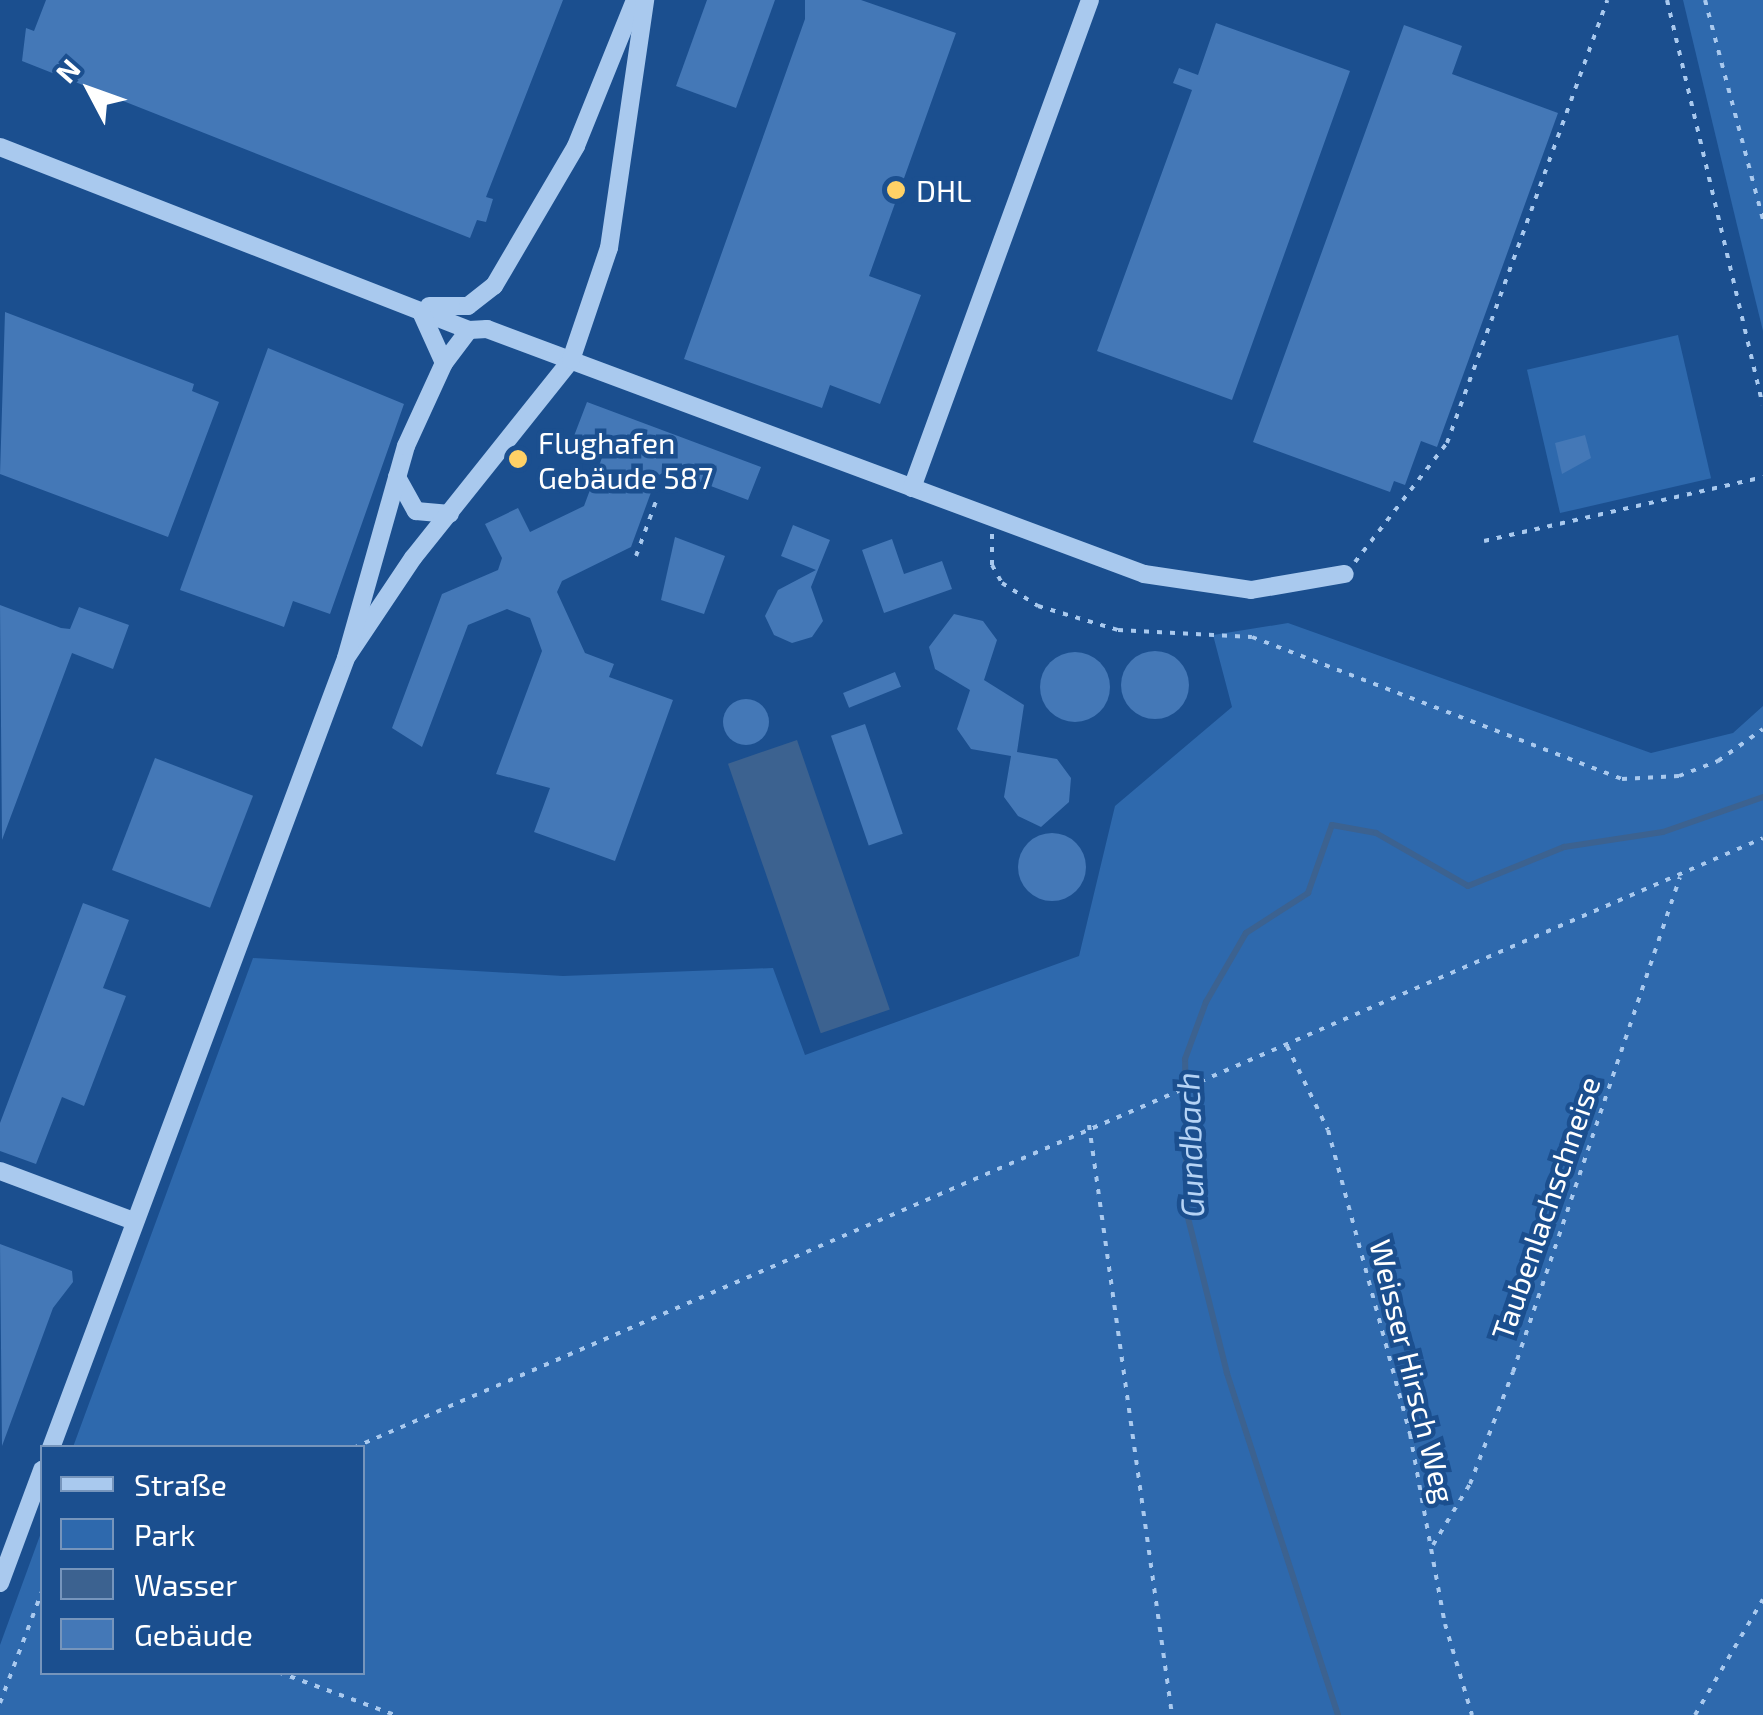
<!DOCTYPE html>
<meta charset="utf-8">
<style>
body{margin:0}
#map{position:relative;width:1763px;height:1715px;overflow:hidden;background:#1b4f8f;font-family:"Exo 2",sans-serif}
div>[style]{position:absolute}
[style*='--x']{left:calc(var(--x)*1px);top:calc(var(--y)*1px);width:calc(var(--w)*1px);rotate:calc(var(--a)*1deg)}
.green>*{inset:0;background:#2e69ad;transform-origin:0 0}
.water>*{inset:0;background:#3c6290;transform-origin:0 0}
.stream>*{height:6px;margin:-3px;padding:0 3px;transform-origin:3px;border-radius:3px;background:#3c6290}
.building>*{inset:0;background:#4478b7;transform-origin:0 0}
.round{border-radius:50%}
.path>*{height:4px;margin-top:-2px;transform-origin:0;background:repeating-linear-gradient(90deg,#a9c9ee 0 5px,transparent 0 13px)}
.minor>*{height:18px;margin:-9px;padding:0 9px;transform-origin:9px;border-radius:9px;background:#a9c9ee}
.dots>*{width:28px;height:28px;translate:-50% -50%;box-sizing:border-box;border:5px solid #1b4f8f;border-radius:50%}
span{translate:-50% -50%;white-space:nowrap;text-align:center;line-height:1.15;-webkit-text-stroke:9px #1b4f8f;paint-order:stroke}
.poi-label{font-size:30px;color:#fff}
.left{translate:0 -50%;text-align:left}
.street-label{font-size:30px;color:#fff}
.water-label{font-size:32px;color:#b5d3f5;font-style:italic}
.legend{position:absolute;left:40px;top:1445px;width:325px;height:230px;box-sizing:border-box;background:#1b4f8f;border:2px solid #7695bc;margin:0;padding:12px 18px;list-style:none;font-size:30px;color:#fff}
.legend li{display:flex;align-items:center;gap:20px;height:50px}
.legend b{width:50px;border:2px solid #7695bc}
.north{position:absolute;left:40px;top:40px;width:100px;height:100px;-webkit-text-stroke:8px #1b4f8f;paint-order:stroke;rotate:311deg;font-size:28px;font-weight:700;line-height:40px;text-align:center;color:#fff}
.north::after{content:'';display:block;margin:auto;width:35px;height:45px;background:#fff;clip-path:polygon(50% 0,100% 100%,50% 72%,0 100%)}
</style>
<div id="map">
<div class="green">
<div style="clip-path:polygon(1683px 0,1763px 0,1763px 331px,1737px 225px)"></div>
<div style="left:1678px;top:335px;width:147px;height:155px;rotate:77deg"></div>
<div style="clip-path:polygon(1288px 623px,1651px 753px,1733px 733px,1763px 706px,1763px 1715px,0 1715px,0 1645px,42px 1530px,42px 1672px,362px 1672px,362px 1448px,73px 1447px,253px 958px,563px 976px,773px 968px,805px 1055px,1079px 956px,1115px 806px,1232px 707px,1213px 635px)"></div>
</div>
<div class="water">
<div style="left:797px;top:740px;width:285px;height:73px;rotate:71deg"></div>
</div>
<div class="stream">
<div style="--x:1338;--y:1715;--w:360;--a:-108"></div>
<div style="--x:1227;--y:1373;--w:164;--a:-104.1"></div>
<div style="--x:1187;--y:1214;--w:155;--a:-90.7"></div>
<div style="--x:1185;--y:1059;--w:61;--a:-69.8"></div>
<div style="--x:1206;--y:1002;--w:80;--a:-59.9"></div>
<div style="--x:1246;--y:933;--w:74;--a:-32.8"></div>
<div style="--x:1308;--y:893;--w:72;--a:-70.6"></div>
<div style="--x:1332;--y:825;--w:45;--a:10.3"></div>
<div style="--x:1376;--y:833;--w:106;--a:29.9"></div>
<div style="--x:1468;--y:886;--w:104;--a:-22.1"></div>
<div style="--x:1564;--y:847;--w:100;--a:-8.6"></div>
<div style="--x:1663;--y:832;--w:106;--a:-19.3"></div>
</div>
<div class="building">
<div style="clip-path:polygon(46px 0,563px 0,486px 197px,493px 199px,486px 222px,477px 220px,470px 238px,22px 61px,26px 28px,34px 31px)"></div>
<div style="clip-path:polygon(707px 0,775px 0,736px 108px,676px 86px)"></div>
<div style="clip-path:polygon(805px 0,861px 0,956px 33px,869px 276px,921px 295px,880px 404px,830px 385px,822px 408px,684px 359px,805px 19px)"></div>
<div style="clip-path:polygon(1216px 23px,1350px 71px,1232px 400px,1097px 351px,1192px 90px,1173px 83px,1179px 68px,1198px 75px)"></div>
<div style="clip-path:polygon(1404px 25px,1462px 46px,1452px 74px,1558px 113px,1437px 447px,1421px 441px,1405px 485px,1394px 481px,1390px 492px,1253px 442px)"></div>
<div style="clip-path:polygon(5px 312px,194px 384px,192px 391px,219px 402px,168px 537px,0 474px)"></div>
<div style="clip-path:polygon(268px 348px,404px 404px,330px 614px,293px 601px,284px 627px,180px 590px)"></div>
<div style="clip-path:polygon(587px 402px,761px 467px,748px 500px,668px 470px,657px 476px,631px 547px,562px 581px,557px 592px,585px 653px,614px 664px,609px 677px,673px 700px,615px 861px,534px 832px,550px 788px,496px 774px,542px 651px,530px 618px,507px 609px,468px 625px,422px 747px,392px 728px,442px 594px,498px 570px,502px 558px,485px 524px,518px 508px,530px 532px,584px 506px,606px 447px,574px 436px)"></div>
<div style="clip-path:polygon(1585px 435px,1591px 458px,1562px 474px,1555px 443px)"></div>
<div style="clip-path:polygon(793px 525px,830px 540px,811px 587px,823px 621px,812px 637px,792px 643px,774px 635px,765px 616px,778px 590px,816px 570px,781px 556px)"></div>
<div style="clip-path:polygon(675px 537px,725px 556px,704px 614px,661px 600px)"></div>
<div style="clip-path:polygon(892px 539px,904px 574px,942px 561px,952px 589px,884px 613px,862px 550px)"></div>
<div style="clip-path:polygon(0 605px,61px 628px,70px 629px,79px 607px,129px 625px,113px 669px,72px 653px,2px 840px)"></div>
<div style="clip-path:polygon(954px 614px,983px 621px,997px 640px,984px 680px,1024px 705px,1017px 752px,1057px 759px,1071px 778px,1069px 802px,1041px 827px,1018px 816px,1004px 797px,1011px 756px,971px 749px,957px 729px,970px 690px,935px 669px,929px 647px)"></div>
<div class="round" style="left:1121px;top:651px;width:68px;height:68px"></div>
<div class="round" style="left:1040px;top:652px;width:70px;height:70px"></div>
<div style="left:895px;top:672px;width:16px;height:56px;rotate:68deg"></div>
<div class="round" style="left:723px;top:699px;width:46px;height:46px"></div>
<div style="left:865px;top:724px;width:116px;height:36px;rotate:71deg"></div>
<div style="left:155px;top:758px;width:105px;height:120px;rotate:21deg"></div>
<div class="round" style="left:1018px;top:833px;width:68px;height:68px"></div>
<div style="clip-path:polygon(83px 903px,129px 920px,103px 988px,126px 996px,84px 1106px,62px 1097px,36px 1164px,0 1151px,0 1123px)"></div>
<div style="clip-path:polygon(0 1244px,72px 1271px,73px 1282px,53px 1308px,2px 1446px)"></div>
</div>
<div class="path">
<div style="--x:1667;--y:0;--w:416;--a:76.7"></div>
<div style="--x:1705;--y:0;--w:228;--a:75.2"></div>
<div style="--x:992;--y:534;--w:31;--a:90"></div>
<div style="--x:992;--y:565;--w:21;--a:61"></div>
<div style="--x:1002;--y:583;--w:43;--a:32.6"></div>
<div style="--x:1038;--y:606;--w:84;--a:16.7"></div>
<div style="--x:1118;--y:630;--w:134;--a:3"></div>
<div style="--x:1252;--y:637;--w:396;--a:21"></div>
<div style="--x:1622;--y:779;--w:57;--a:-3"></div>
<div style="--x:1679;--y:776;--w:42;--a:-21"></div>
<div style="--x:1718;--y:761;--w:55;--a:-35.4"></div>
<div style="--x:1484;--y:541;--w:286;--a:-12.9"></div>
<div style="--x:636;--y:556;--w:64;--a:-69.9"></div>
<div style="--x:1355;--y:562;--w:150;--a:-52.3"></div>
<div style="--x:1447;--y:443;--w:471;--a:-70.1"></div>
<div style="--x:1287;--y:1046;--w:93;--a:64"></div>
<div style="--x:1328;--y:1130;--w:315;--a:74.9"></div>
<div style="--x:1410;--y:1434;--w:193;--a:79.6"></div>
<div style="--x:1445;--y:1624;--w:95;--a:73.5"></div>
<div style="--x:1089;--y:1125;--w:596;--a:81.99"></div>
<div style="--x:353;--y:1448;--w:1536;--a:-23.39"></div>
<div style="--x:1433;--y:1545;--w:71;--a:-58.8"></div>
<div style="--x:1470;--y:1484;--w:120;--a:-69"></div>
<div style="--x:1513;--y:1372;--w:522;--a:-71.36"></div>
<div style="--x:278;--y:1672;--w:125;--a:20.2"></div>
<div style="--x:0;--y:1703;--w:120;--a:-69.4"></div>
<div style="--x:1695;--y:1715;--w:134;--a:-59.6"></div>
</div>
<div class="minor">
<div style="--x:0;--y:147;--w:503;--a:21.32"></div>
<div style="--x:469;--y:330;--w:18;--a:-3"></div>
<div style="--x:487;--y:329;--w:701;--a:20.45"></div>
<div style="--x:1144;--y:574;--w:108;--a:8.5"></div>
<div style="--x:1251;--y:590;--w:95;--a:-9.7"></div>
<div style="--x:429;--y:306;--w:39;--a:0"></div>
<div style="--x:468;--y:306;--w:33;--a:-38"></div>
<div style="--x:494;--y:286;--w:162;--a:-59.6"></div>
<div style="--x:576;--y:146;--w:157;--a:-68"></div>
<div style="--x:421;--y:312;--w:56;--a:65.7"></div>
<div style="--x:397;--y:477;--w:39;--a:61"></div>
<div style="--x:416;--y:511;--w:34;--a:5"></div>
<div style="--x:912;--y:488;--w:519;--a:-69.96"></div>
<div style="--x:348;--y:655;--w:117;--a:-56.2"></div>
<div style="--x:413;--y:558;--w:253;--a:-51.4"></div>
<div style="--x:571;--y:360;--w:118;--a:-71.3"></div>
<div style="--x:609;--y:248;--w:251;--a:-81.7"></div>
<div style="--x:0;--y:1171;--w:143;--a:20.5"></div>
<div style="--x:51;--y:1448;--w:843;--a:-69.52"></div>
<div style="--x:346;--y:658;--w:220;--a:-74.2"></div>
<div style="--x:406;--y:446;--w:91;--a:-65.4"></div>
<div style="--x:444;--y:363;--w:41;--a:-52.9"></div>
<div style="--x:0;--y:1583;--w:121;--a:-69.6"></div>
</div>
<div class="dots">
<div style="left:896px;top:190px;background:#ffd166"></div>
<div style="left:518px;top:459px;background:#ffd166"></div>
</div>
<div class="poi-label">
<span class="left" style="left:916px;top:190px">DHL</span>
<span class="left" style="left:538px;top:459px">Flughafen<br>Gebäude 587</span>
</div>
<div class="street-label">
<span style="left:1545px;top:1208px;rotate:-71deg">Taubenlachschneise</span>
<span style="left:1413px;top:1371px;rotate:76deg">Weisser Hirsch Weg</span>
</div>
<div class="water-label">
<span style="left:1189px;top:1145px;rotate:-92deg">Gundbach</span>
</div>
<ul class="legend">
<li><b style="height:12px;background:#a9c9ee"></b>Straße</li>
<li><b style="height:28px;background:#2e69ad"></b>Park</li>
<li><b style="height:28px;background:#3c6290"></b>Wasser</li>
<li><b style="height:28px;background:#4478b7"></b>Gebäude</li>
</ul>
<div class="north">N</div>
</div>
